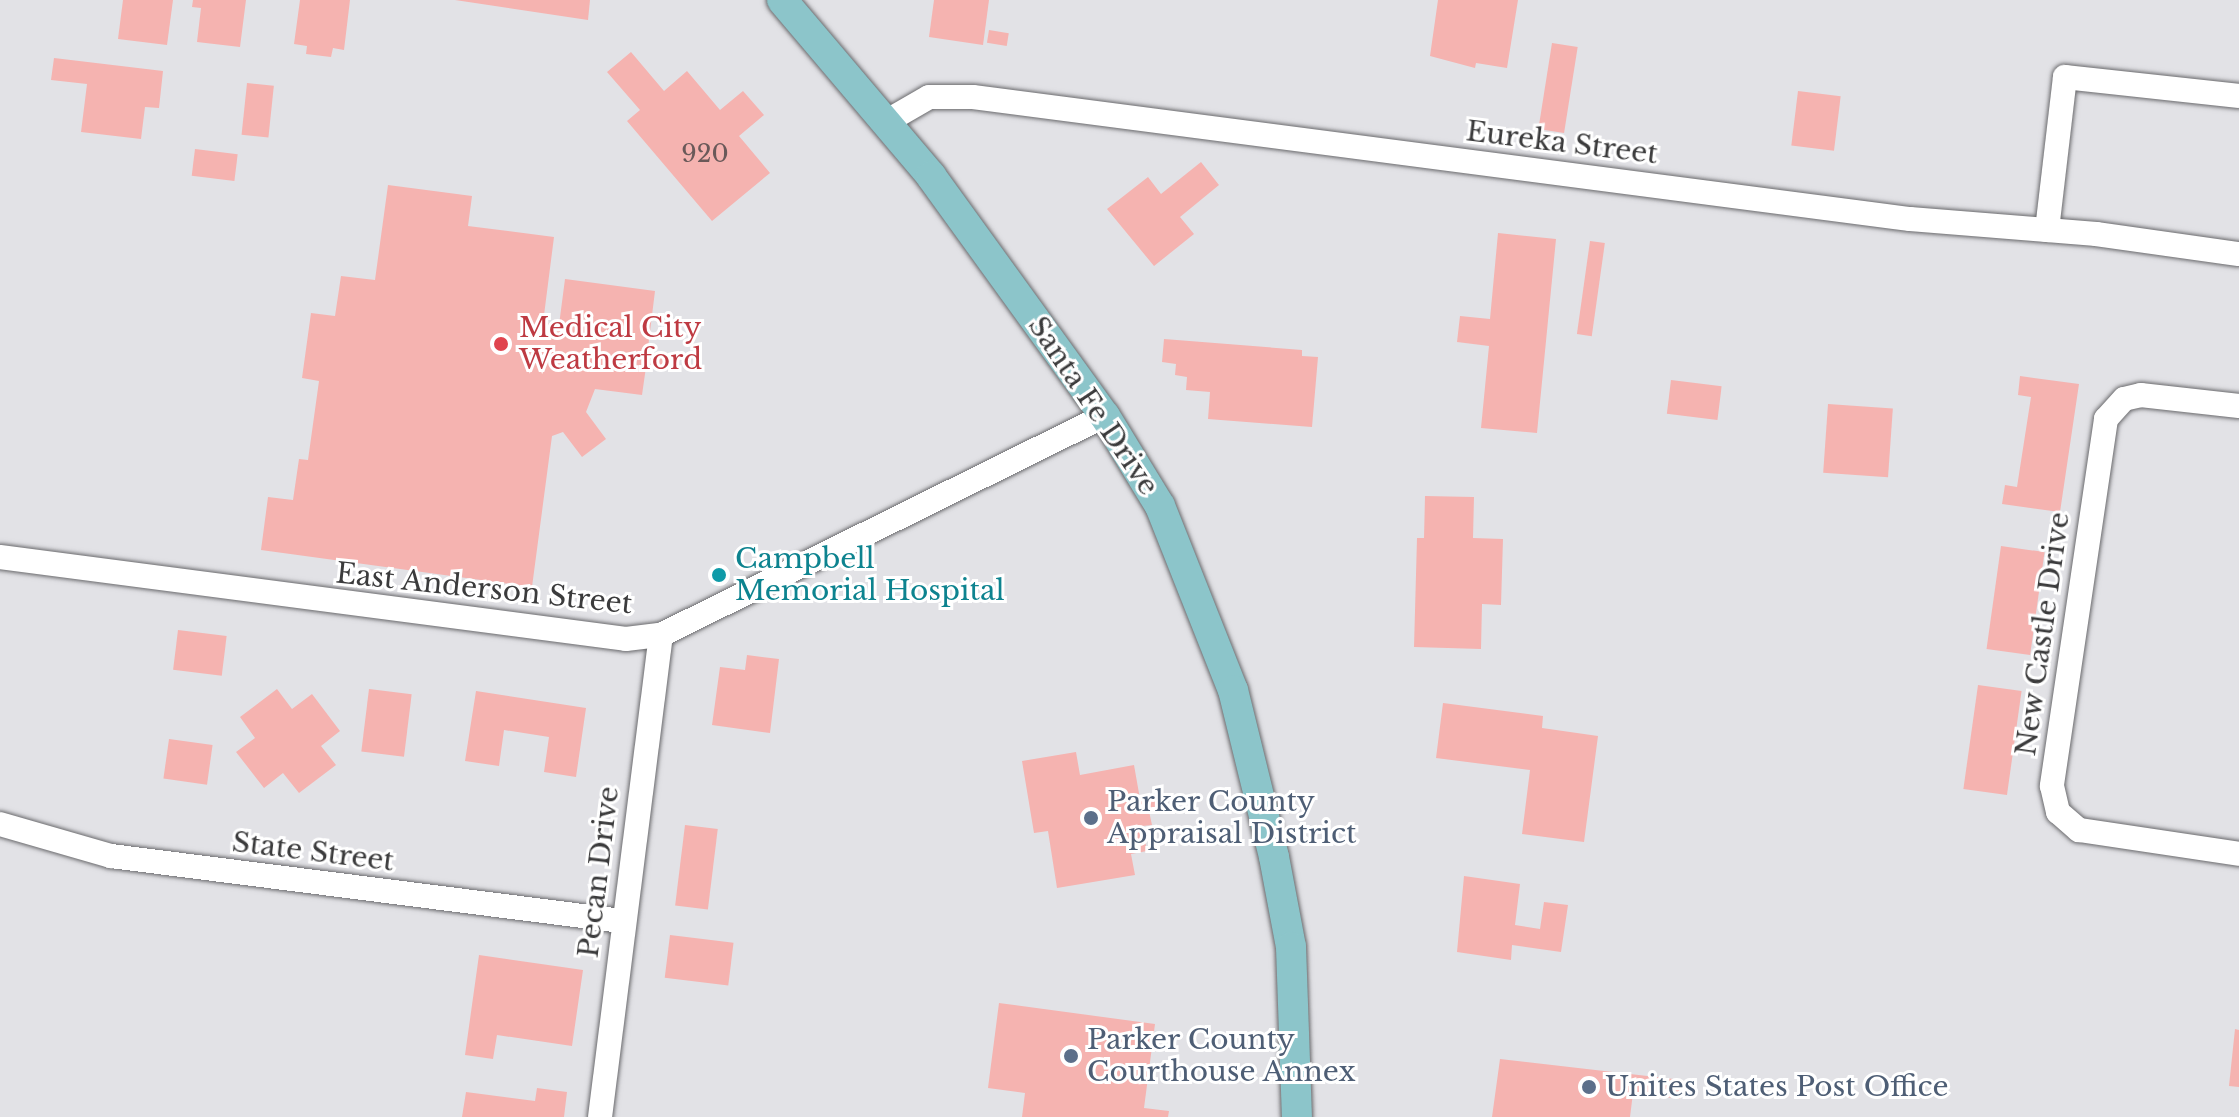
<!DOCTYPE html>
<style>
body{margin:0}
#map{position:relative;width:2239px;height:1117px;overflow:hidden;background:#e2e2e6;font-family:"Libre Baskerville",serif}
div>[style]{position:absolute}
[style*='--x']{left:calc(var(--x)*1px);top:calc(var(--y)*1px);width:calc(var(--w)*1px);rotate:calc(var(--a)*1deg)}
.building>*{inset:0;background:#f5b3b0;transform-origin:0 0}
.roads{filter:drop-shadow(0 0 2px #6a6a6d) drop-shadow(0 0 2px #6a6a6d)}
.minor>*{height:24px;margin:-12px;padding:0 12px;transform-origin:12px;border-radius:12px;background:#fff}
.major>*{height:30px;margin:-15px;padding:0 15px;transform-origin:15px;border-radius:15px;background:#8cc5ca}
.dots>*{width:22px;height:22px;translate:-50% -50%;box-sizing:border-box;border:4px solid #fff;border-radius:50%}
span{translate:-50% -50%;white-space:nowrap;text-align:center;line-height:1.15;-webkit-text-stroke:6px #fff;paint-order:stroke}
.number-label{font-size:24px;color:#6a5959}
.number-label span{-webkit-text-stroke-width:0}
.street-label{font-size:28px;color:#3b3b3c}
.health-label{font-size:28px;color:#be3a42}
.left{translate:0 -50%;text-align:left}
.culture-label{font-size:28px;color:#0d838f}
.service-label{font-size:28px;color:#4e5e75}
</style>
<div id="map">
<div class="building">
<div style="clip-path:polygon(123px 0,173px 0,167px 45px,118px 39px)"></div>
<div style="clip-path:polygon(193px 0,246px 0,240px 47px,197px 42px,201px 8px,192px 7px)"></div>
<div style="clip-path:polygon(300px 0,350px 0,344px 50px,333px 48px,331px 57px,306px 54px,307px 46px,294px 44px)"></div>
<div style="clip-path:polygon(455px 0,590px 0,588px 20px)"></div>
<div style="clip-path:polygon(934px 0,989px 0,983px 45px,929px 37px)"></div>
<div style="clip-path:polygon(1438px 0,1518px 0,1507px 68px,1476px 63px,1475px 68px,1430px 56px)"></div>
<div style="left:989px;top:30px;width:20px;height:13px;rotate:9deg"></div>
<div style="left:1552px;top:43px;width:26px;height:87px;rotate:9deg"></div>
<div style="clip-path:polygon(631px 52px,664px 91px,687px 71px,720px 110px,743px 91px,764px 115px,739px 136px,770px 173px,712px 221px,627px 121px,640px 110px,607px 72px)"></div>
<div style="clip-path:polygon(54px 58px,163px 71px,159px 108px,145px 107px,141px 139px,81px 132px,87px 84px,51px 80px)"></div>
<div style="left:247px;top:83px;width:27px;height:52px;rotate:6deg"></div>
<div style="left:1798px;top:91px;width:43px;height:55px;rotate:7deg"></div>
<div style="left:195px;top:149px;width:43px;height:27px;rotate:7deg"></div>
<div style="clip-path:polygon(1201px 162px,1219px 185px,1180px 217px,1194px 234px,1154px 266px,1107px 209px,1148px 177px,1161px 194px)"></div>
<div style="clip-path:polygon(388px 185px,472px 196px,468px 226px,554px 237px,543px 323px,559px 325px,565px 279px,655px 291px,647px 356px,670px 360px,669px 370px,646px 367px,642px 395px,595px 389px,586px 412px,606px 439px,582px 457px,563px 432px,552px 436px,532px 587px,261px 550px,268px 497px,293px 500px,299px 459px,308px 460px,319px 381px,302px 378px,311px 313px,335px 316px,341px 276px,375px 280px)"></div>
<div style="clip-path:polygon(1498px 233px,1556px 239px,1537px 433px,1481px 428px,1489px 346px,1457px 342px,1460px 316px,1490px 319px)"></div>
<div style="left:1590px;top:241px;width:15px;height:94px;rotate:8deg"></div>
<div style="clip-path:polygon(1164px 339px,1302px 350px,1302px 356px,1318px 357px,1312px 427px,1208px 419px,1210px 392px,1186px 390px,1187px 377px,1175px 375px,1176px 364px,1162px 362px)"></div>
<div style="clip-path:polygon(2020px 376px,2079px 384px,2060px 512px,2002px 504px,2005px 485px,2017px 487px,2031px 397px,2018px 395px)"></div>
<div style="left:1671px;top:380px;width:51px;height:34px;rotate:7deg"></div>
<div style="left:1828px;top:404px;width:65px;height:69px;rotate:4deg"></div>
<div style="clip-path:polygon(1425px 496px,1474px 497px,1473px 538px,1503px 539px,1501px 605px,1482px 604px,1481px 649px,1414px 647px,1417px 538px,1424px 538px)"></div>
<div style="left:2001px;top:546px;width:44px;height:104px;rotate:8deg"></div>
<div style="left:178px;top:630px;width:49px;height:40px;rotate:7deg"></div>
<div style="clip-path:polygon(747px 655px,779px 659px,770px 733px,712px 725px,720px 667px,745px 670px)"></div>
<div style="left:1978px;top:685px;width:44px;height:105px;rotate:8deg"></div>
<div style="clip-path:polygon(277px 689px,292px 709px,312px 694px,340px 731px,321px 746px,336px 765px,299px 793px,283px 773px,264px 788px,236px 752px,255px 738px,240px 717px)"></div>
<div style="left:369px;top:689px;width:43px;height:63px;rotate:7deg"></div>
<div style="clip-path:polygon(476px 691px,586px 708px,576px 777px,544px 772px,549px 737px,504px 730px,499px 766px,465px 761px)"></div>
<div style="clip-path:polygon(1443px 703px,1543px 716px,1542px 728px,1598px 736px,1584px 842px,1522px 834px,1530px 770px,1436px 758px)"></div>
<div style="left:169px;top:739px;width:44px;height:40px;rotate:8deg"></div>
<div style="clip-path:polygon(1076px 752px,1080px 775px,1134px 765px,1140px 799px,1158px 796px,1161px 809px,1149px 811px,1152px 825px,1142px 826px,1147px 851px,1131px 854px,1135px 875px,1057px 888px,1048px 831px,1034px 833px,1022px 761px)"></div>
<div style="left:685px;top:825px;width:33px;height:81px;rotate:7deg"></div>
<div style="clip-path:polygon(1464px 876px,1520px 884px,1515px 925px,1540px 929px,1544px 902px,1568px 905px,1561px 952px,1512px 945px,1511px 960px,1457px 952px)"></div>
<div style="left:670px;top:935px;width:64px;height:43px;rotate:7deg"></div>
<div style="clip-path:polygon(479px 955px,583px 970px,572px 1046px,497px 1035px,493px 1059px,465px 1055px)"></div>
<div style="clip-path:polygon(999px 1003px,1155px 1024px,1144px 1108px,1169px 1111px,1168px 1117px,1022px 1117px,1025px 1093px,988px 1088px)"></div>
<div style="clip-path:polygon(2235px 1029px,2239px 1030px,2239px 1087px,2229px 1086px)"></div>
<div style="clip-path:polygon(1500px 1059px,1682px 1080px,1680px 1099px,1633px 1093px,1630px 1117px,1492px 1117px)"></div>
<div style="clip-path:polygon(537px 1088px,567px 1092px,564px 1117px,462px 1117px,466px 1092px,535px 1101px)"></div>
</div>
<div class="roads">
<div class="minor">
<div style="--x:884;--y:123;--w:52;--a:-30"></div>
<div style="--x:929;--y:97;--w:44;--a:0"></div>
<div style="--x:973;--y:97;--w:945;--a:7.42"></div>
<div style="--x:1910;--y:219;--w:187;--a:4.6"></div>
<div style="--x:2096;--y:234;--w:144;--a:8"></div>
<div style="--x:2047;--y:230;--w:154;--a:-83.3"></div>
<div style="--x:2065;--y:77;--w:175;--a:6.2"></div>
<div style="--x:2239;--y:406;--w:99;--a:-173.6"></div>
<div style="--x:2141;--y:395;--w:17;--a:167"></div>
<div style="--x:2124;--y:399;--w:27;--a:132"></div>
<div style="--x:2106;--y:419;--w:371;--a:98.4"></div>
<div style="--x:2052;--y:786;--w:27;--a:77"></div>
<div style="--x:2058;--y:812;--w:28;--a:41"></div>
<div style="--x:2079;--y:830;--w:162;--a:8.5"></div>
<div style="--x:0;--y:557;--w:631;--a:7.46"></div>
<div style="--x:626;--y:639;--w:35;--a:-7"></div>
<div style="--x:661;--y:635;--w:495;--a:-26.3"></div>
<div style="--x:0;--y:824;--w:116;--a:16.1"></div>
<div style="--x:111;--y:856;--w:515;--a:7.25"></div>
<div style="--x:600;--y:1117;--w:486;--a:-82.8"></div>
</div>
<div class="major">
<div style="--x:782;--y:0;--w:231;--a:49.7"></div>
<div style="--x:931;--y:176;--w:296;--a:54.1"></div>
<div style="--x:1105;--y:416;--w:105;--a:58.6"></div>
<div style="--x:1160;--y:506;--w:198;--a:68.4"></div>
<div style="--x:1233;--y:690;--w:172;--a:76.2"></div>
<div style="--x:1274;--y:857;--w:92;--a:79.3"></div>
<div style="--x:1291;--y:947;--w:170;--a:88"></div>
</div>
</div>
<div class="dots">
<div style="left:501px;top:344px;background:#e0444e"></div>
<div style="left:719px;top:575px;background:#0f9aa8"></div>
<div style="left:1091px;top:818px;background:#5c6f8a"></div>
<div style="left:1071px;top:1056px;background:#5c6f8a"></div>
<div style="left:1589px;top:1087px;background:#5c6f8a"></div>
</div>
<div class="number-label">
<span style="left:705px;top:154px">920</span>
</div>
<div class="street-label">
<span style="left:1562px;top:143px;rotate:7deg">Eureka Street</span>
<span style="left:1093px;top:406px;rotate:56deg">Santa Fe Drive</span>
<span style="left:484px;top:589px;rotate:6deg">East Anderson Street</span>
<span style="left:2043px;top:634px;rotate:-82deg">New Castle Drive</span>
<span style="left:313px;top:852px;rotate:7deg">State Street</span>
<span style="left:599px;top:872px;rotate:-83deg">Pecan Drive</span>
</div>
<div class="health-label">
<span class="left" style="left:519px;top:344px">Medical City<br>Weatherford</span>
</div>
<div class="culture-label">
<span class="left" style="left:735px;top:575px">Campbell<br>Memorial Hospital</span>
</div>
<div class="service-label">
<span class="left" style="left:1107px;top:818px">Parker County<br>Appraisal District</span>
<span class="left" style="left:1087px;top:1056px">Parker County<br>Courthouse Annex</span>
<span class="left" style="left:1605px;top:1087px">Unites States Post Office</span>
</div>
</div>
